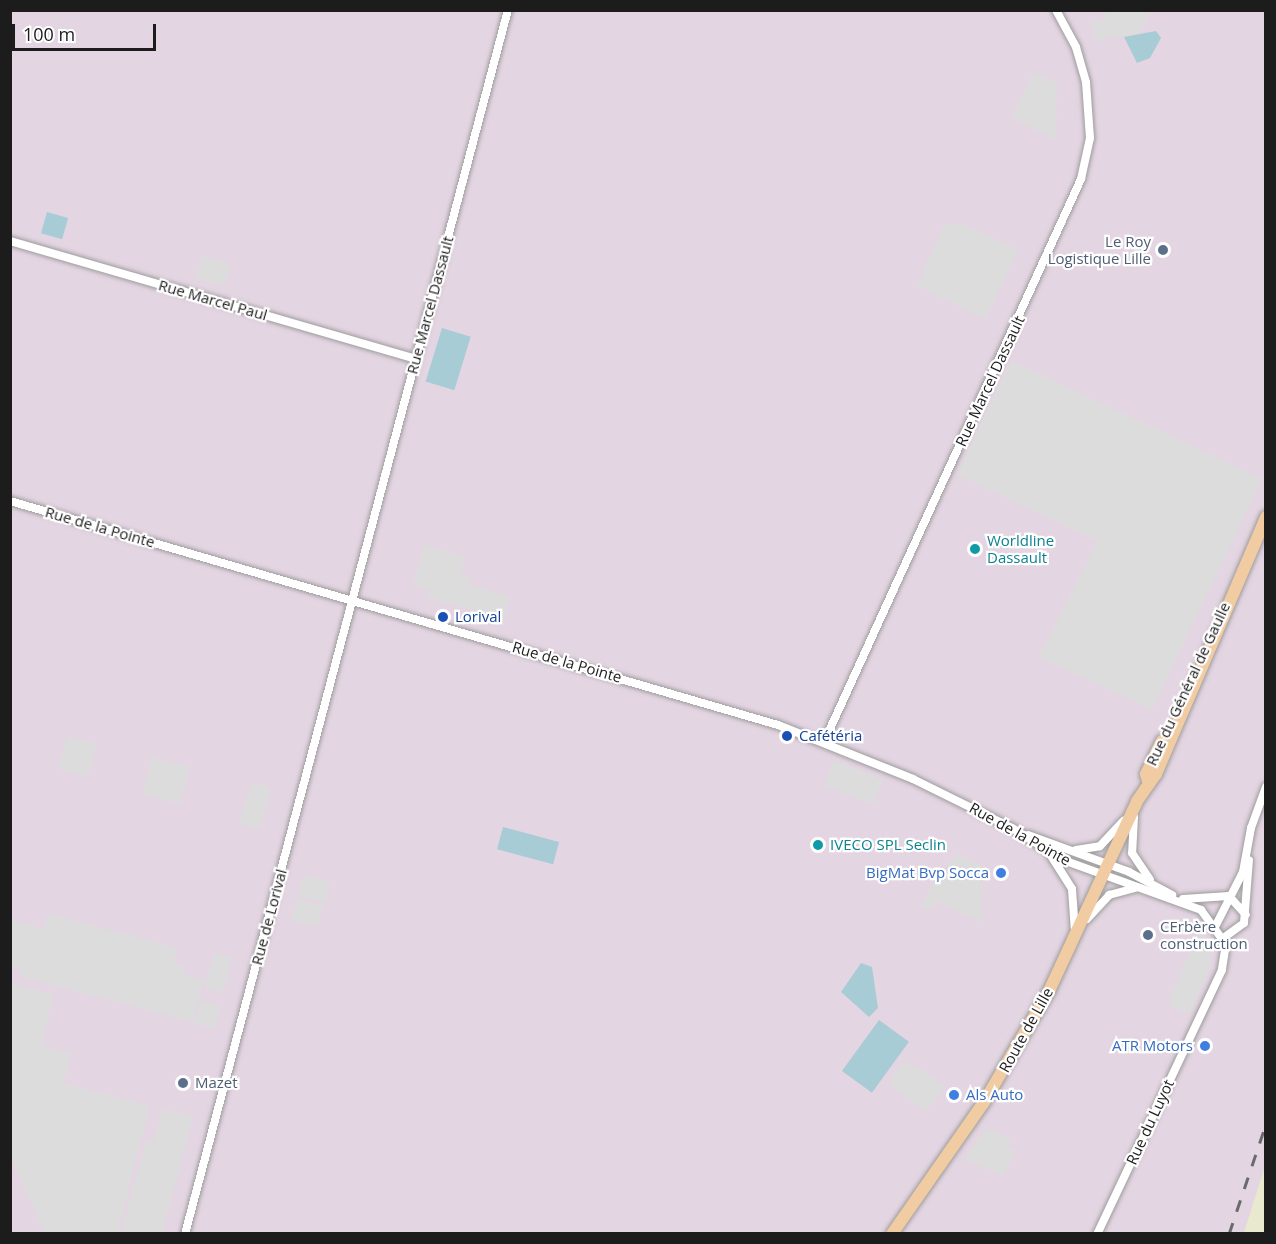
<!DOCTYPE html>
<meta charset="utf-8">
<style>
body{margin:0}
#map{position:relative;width:1276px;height:1244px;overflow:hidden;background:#ece8e2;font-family:"Open Sans",sans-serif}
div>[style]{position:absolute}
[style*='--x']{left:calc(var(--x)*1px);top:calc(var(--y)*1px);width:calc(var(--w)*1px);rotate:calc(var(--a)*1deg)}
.industrial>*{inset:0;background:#e4d5e2}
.farmland>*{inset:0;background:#e8e9cf}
.parking>*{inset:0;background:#dcdcdc;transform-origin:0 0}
.water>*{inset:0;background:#a7ccd5;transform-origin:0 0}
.roads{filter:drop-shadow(0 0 2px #9d9d9d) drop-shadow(0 0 2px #9d9d9d)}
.minor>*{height:8px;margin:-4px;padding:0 4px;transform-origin:4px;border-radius:4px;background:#fff}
.primary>*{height:12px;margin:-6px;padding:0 6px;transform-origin:6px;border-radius:6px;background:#f1cca2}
.rail>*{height:3px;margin-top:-1.5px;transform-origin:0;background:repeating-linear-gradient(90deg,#6a6a6a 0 12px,transparent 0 24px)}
.dots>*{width:16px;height:16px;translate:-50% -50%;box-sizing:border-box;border:3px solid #fff;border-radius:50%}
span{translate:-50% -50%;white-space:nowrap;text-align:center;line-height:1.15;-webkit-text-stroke:4.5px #fff;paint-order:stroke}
.service-label{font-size:15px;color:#4e5e75}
.right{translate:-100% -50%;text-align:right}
.left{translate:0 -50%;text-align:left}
.street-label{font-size:15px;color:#1c1c1c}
.culture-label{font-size:15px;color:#0d838f}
.transit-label{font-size:15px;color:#164399}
.shop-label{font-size:15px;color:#366cbe}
.frame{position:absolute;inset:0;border:12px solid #1c1c1c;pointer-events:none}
.scale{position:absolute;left:12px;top:24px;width:144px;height:27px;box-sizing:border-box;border:3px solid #1c1c1c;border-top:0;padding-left:8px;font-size:18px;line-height:21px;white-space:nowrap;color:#1c1c1c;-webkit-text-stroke:4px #fff;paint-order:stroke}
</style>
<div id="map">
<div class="industrial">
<div style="clip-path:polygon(10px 11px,1265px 11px,1266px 1166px,1244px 1233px,11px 1233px)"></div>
</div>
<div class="farmland">
<div style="clip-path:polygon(1265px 1166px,1265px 1233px,1244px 1233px)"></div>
</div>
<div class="parking">
<div style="clip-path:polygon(1106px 11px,1106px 10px,1150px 11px,1140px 33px,1095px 41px,1091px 22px,1107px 19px)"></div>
<div style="clip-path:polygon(1033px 72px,1057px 84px,1056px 140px,1012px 118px)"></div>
<div style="clip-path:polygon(945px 223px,962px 224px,1018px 249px,986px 319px,917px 286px)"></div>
<div style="left:202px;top:256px;width:29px;height:23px;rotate:16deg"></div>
<div style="clip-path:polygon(1011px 361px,1262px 479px,1152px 709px,1039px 657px,1098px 541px,956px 474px)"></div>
<div style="clip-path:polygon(424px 545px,466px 557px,461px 575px,470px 578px,469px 585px,510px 596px,504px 619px,429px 598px,430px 590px,413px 585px)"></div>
<div style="left:67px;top:736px;width:31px;height:34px;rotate:15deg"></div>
<div style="left:152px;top:757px;width:39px;height:38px;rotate:15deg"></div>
<div style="left:834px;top:760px;width:53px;height:27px;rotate:22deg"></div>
<div style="clip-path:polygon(252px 783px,270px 788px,260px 829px,239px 823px)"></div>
<div style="clip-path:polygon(955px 853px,983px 866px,982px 923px,937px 901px,931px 910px,921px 906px,938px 873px,943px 875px)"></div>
<div style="left:303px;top:875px;width:28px;height:22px;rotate:13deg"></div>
<div style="left:297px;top:899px;width:27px;height:22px;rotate:15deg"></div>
<div style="clip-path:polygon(49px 914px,178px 948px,174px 964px,185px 967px,183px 974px,204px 980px,193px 1022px,19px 976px,21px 969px,11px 966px,11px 920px,44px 929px)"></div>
<div style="clip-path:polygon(1198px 934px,1206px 936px,1212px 964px,1190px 1015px,1168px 1004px)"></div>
<div style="left:214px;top:953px;width:19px;height:35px;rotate:16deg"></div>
<div style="clip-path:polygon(10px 983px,54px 995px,41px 1045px,71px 1054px,63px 1083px,149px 1106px,118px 1233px,44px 1233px,11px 1157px)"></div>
<div style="left:201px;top:1001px;width:20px;height:23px;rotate:15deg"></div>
<div style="clip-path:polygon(902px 1063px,921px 1069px,945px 1086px,927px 1111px,888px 1084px)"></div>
<div style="clip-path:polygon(163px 1109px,193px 1116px,162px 1233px,121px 1233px,146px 1141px,153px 1143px)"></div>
<div style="clip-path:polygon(986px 1128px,1011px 1139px,1007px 1146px,1015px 1151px,1003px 1176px,964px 1159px)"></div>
</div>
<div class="water">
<div style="clip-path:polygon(1156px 31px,1161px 38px,1150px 58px,1137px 63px,1124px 37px)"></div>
<div style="left:47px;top:212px;width:22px;height:22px;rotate:16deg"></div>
<div style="left:442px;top:328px;width:30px;height:56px;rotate:17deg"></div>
<div style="left:503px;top:827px;width:58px;height:23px;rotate:15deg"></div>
<div style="clip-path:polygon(861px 963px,872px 967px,878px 1008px,869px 1017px,841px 992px)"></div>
<div style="left:879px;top:1020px;width:37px;height:63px;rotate:36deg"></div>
</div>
<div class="roads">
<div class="minor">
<div style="--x:10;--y:241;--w:423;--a:16.2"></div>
<div style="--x:10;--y:501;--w:800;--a:16.26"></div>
<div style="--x:778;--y:725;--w:145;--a:21.8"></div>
<div style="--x:913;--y:779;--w:110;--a:26.3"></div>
<div style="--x:1012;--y:828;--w:60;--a:32.1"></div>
<div style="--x:1063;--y:860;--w:147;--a:19.9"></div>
<div style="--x:1201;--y:910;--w:36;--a:54"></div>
<div style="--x:1222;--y:939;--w:11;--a:75"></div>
<div style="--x:1225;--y:950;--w:20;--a:99"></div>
<div style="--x:1222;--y:970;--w:292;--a:115.3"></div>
<div style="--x:824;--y:742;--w:619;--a:-65.46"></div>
<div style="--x:1081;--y:179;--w:42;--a:-77.6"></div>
<div style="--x:1090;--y:138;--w:56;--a:-94.1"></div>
<div style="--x:1086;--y:82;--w:36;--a:-106"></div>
<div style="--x:1076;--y:47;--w:42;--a:-118.4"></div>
<div style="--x:1134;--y:817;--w:36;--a:93"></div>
<div style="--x:1132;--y:853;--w:32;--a:56"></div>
<div style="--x:1028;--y:835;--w:108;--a:20.1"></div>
<div style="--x:1129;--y:872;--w:49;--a:28.1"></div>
<div style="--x:1076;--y:850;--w:24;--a:-9"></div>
<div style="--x:1100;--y:846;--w:35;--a:-47"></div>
<div style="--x:1050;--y:854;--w:41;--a:57.8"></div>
<div style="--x:1072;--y:889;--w:39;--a:86"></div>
<div style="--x:1229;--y:896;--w:25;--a:48"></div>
<div style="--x:1183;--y:899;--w:46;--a:-3.7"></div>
<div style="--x:1087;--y:919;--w:33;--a:-47"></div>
<div style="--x:1109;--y:895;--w:28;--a:-15"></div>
<div style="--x:1216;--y:925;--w:59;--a:-63"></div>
<div style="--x:1243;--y:872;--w:45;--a:-79.7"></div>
<div style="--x:1251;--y:828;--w:44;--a:-69.9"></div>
<div style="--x:1222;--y:939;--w:27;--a:-36"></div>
<div style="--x:1244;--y:923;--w:63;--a:-85.5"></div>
<div style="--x:185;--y:1234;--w:1266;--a:-75.22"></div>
</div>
<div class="primary">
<div style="--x:1148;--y:781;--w:7;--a:-106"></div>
<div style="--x:1146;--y:774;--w:37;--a:-64"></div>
<div style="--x:892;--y:1234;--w:161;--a:-55.1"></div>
<div style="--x:984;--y:1102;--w:129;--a:-59.6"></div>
<div style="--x:1049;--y:991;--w:209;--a:-65.1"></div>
<div style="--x:1137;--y:801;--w:33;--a:-55"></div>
<div style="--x:1156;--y:774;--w:280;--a:-66.8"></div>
</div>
</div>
<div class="rail">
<div style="--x:1229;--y:1234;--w:116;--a:-71.4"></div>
</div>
<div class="dots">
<div style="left:1163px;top:250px;background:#5c6f8a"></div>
<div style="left:975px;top:549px;background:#0f9aa8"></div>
<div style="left:443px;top:617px;background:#1a4fb4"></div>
<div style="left:787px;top:736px;background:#1a4fb4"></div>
<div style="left:818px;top:845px;background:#0f9aa8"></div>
<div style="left:1001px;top:873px;background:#3f7fe0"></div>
<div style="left:1148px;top:935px;background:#5c6f8a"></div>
<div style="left:1205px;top:1046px;background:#3f7fe0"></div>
<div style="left:183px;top:1083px;background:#5c6f8a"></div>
<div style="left:954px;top:1095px;background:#3f7fe0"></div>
</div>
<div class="service-label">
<span class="right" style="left:1151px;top:250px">Le Roy<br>Logistique Lille</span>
<span class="left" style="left:1160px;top:935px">CErbère<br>construction</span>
<span class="left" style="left:195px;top:1083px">Mazet</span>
</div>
<div class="street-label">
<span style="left:213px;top:300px;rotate:16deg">Rue Marcel Paul</span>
<span style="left:430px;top:305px;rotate:-75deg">Rue Marcel Dassault</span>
<span style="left:990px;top:381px;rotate:-65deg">Rue Marcel Dassault</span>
<span style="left:100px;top:527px;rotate:16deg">Rue de la Pointe</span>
<span style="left:567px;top:662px;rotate:16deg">Rue de la Pointe</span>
<span style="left:1188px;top:684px;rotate:-65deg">Rue du Général de Gaulle</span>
<span style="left:1020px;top:834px;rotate:29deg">Rue de la Pointe</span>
<span style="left:269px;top:917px;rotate:-75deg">Rue de Lorival</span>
<span style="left:1026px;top:1030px;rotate:-61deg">Route de Lille</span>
<span style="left:1150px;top:1122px;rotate:-65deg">Rue du Luyot</span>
</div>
<div class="culture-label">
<span class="left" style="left:987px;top:549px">Worldline<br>Dassault</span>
<span class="left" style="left:830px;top:845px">IVECO SPL Seclin</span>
</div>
<div class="transit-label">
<span class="left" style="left:455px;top:617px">Lorival</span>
<span class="left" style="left:799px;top:736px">Cafétéria</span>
</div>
<div class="shop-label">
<span class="right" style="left:989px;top:873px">BigMat Bvp Socca</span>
<span class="right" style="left:1193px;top:1046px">ATR Motors</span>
<span class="left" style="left:966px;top:1095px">Als Auto</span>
</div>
<div class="frame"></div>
<div class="scale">100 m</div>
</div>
